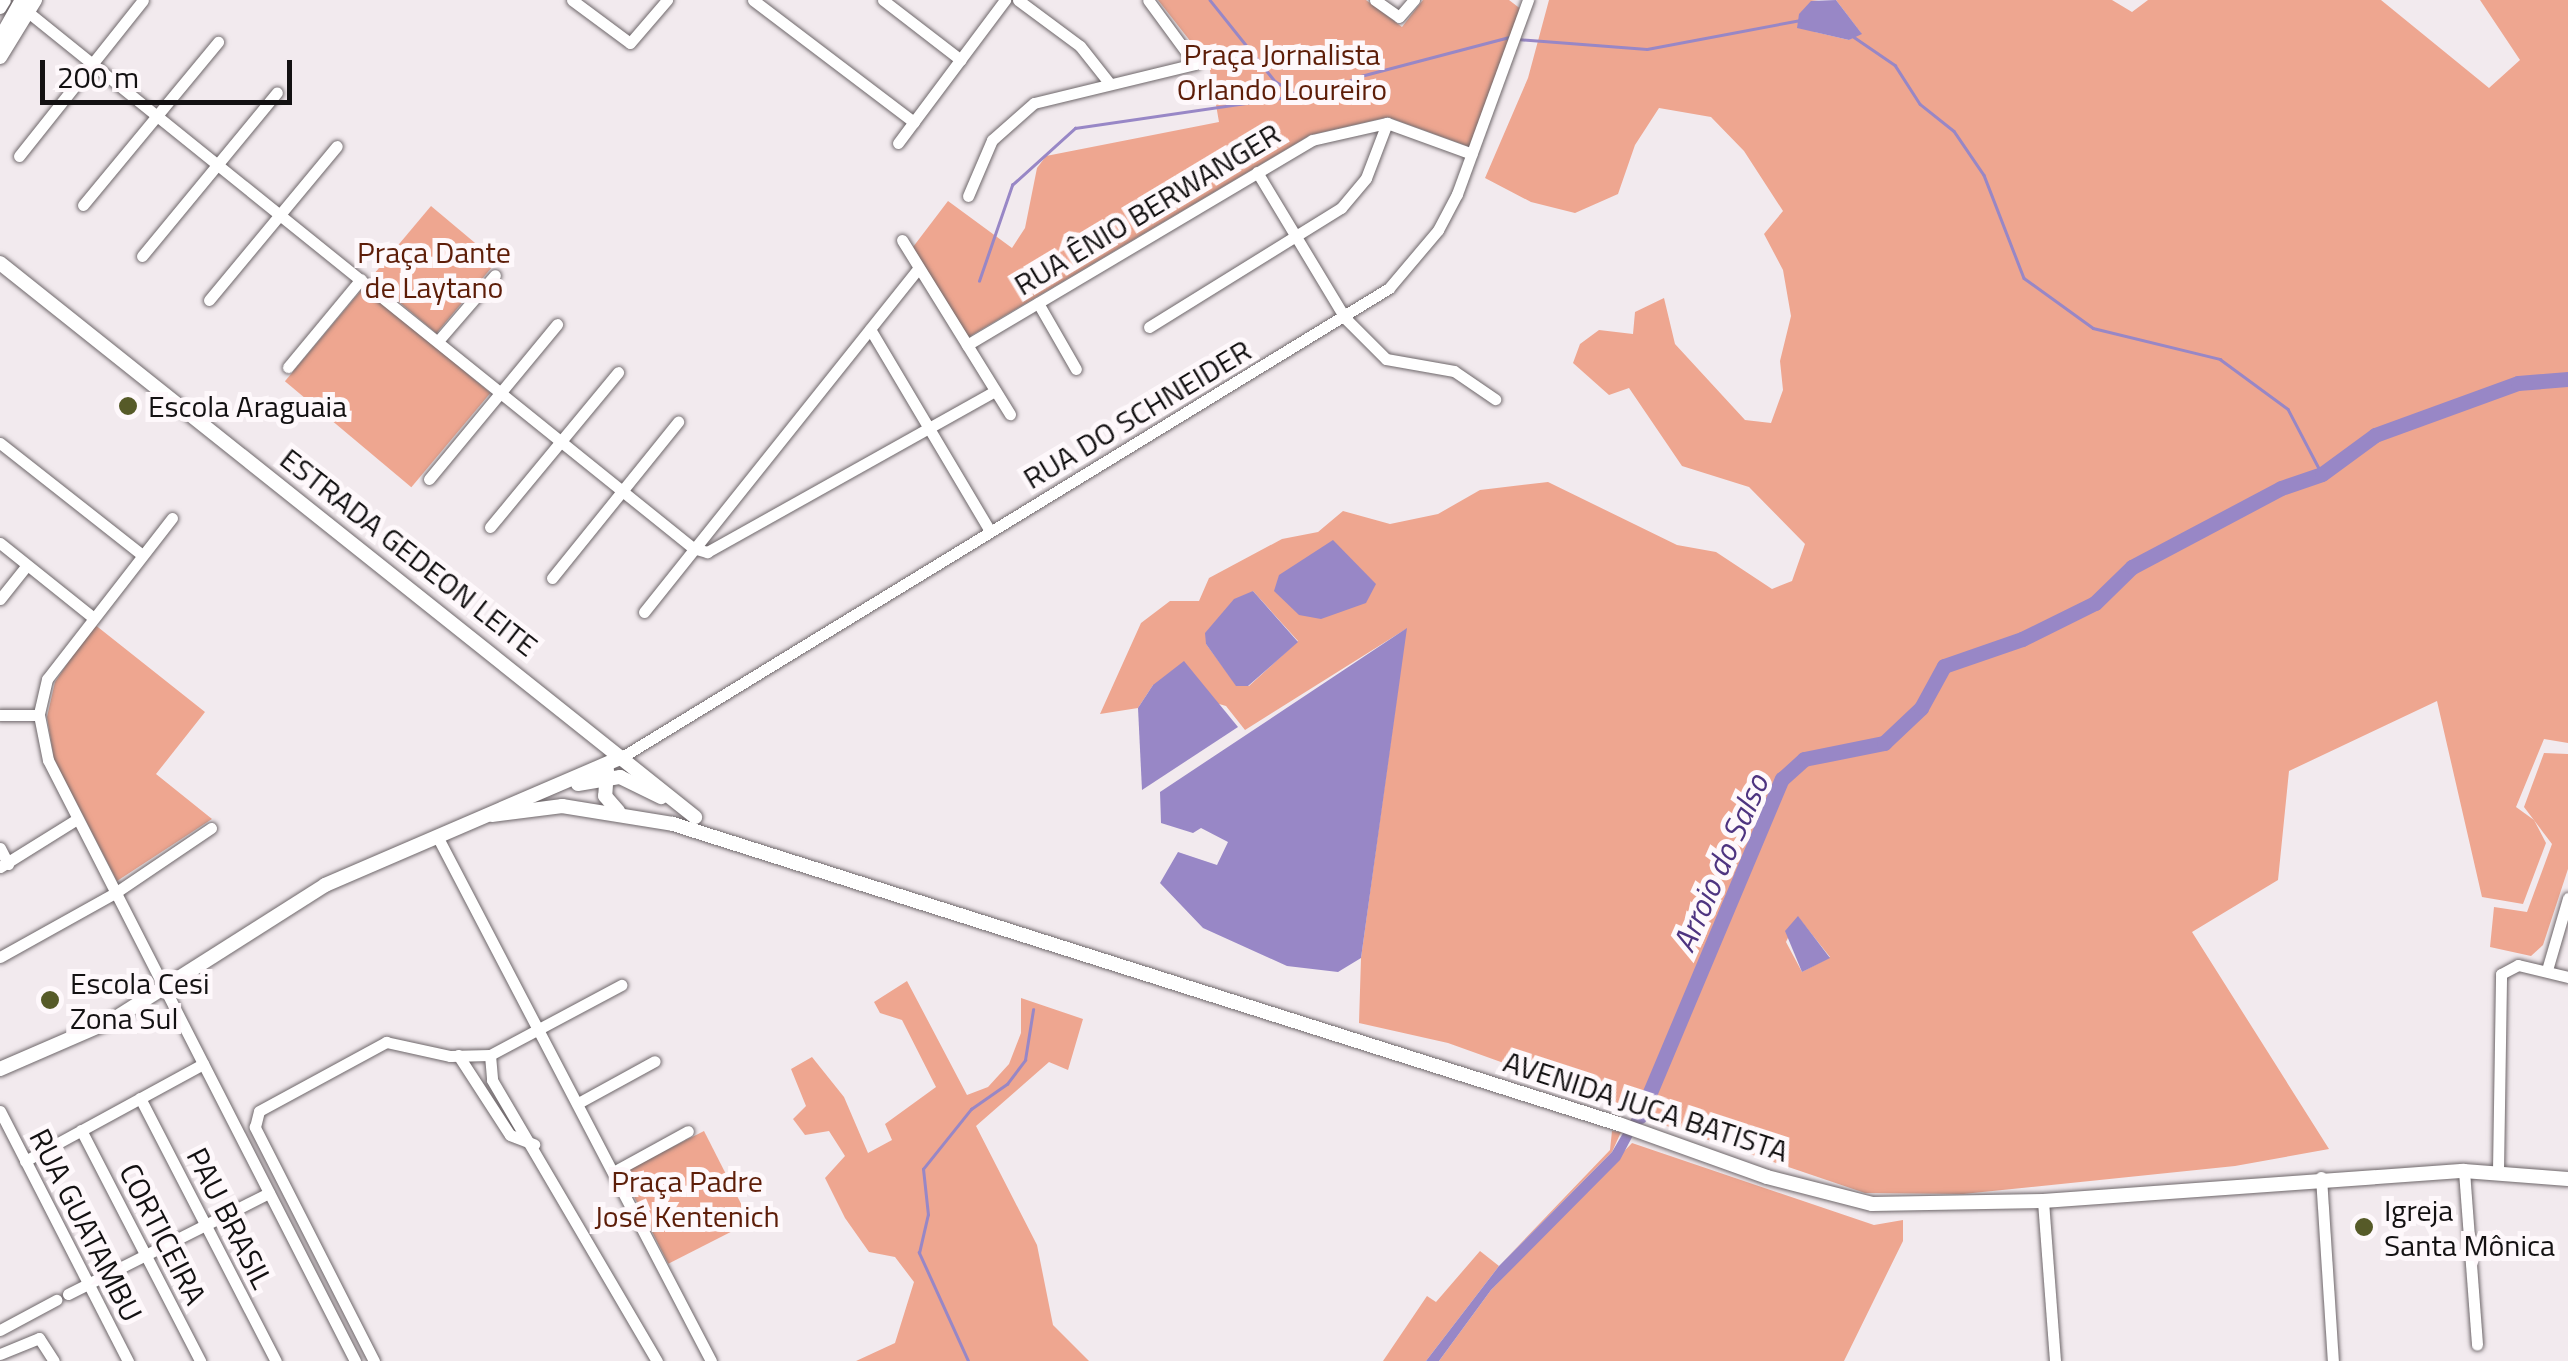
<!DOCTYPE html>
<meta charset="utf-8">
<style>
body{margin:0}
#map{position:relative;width:2568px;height:1361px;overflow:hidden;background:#f2eaee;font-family:"Titillium Web",sans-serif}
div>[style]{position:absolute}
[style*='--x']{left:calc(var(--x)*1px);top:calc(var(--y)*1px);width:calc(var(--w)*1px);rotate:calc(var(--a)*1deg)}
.green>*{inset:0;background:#eea690;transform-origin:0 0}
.water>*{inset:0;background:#9887c6}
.stream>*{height:2.5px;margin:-1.25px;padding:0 1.25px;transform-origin:1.25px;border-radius:1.25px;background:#9887c6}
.river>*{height:15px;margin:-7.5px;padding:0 7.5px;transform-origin:7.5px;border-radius:7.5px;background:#9887c6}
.roads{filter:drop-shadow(0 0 2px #6e676a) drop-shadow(0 0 2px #6e676a)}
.minor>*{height:11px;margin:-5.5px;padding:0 5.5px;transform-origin:5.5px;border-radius:5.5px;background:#fff}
.major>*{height:14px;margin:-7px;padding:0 7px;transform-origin:7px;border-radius:7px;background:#fff}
.dots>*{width:28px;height:28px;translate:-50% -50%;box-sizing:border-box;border:5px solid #fef8fb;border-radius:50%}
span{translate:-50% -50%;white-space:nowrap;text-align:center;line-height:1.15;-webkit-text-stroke:10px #fef8fb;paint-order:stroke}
.park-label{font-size:30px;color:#5d1d08}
.street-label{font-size:30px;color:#131112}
.poi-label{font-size:30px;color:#131112}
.left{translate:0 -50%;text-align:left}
.water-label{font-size:32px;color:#4e3480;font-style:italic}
.scale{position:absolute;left:40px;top:60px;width:252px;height:45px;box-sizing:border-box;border:5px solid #131112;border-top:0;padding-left:12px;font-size:30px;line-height:35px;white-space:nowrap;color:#131112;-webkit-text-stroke:8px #fef8fb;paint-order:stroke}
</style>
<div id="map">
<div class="green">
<div style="clip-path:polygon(1158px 0,1366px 0,1402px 27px,1423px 0,1509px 0,1522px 10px,1470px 147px,1388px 117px,1310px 135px,967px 338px,913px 247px,948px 201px,1012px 248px,1025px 228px,1037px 168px,1046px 156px,1219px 122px,1209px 65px)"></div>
<div style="clip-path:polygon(evenodd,1549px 0,1819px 0,1811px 1px,1815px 32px,1849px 40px,1861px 33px,1836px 0,2112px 0,2132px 12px,2148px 0,2381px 0,2489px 88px,2520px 60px,2480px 0,2568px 0,2568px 743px,2544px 739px,2516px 807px,2534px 820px,2546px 843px,2523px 904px,2482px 897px,2437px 701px,2289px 771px,2278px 880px,2192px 932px,2329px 1149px,2235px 1166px,1963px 1194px,1865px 1193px,1643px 1118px,1649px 1105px,1644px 1097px,1627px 1107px,1448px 1043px,1359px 1023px,1361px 958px,1406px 629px,1245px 730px,1226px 706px,1153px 685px,1138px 708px,1100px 714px,1141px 623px,1170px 601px,1199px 601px,1209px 578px,1282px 539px,1318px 532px,1343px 511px,1390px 524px,1438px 514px,1480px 490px,1548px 482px,1677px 545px,1716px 552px,1772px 589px,1792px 581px,1805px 544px,1749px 487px,1682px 466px,1629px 388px,1609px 395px,1573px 363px,1580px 344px,1599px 330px,1633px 334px,1635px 312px,1664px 298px,1675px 344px,1745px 420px,1771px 423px,1783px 390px,1780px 361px,1791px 316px,1783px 270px,1764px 234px,1783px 211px,1744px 151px,1711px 117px,1659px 108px,1635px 145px,1618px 194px,1575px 213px,1531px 202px,1485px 178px,1528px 78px,1549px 0,1253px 591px,1298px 641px,1249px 686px,1237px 686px,1206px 644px,1253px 591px,1549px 0,1798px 917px,1830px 957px,1802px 972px,1786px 942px,1798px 917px)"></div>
<div style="left:431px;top:206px;width:86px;height:94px;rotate:40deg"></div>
<div style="left:364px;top:287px;width:165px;height:123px;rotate:40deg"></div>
<div style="clip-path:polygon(94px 624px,205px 712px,156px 774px,212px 819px,117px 881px,54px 759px,47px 717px,55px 682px)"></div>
<div style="clip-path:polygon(2544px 753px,2568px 754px,2568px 869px,2543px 945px,2531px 956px,2490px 947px,2494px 907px,2527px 912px,2552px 844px,2524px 807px)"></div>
<div style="clip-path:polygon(907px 981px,967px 1095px,988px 1087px,1009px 1064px,1021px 1033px,1021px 998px,1083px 1019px,1068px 1070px,1049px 1062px,976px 1126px,1037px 1245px,1053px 1325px,1089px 1361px,856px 1361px,895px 1343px,914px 1282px,895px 1257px,869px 1252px,845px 1218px,825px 1178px,845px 1156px,829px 1131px,805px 1135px,793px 1119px,806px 1106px,791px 1069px,812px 1057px,844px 1097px,868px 1153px,892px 1140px,885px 1124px,936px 1087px,902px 1020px,880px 1013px,874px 1002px)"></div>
<div style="left:704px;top:1131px;width:102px;height:92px;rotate:63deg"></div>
<div style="clip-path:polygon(1612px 1131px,1621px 1132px,1612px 1152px,1499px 1266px,1426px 1361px,1383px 1361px,1427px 1296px,1436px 1302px,1480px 1251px,1499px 1266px,1610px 1150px)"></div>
<div style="clip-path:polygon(1632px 1143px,1874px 1225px,1903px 1220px,1903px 1241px,1844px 1361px,1439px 1361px,1491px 1290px)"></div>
</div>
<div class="water">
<div style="clip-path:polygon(1836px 0,1862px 34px,1849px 40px,1797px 28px,1799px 14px,1811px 1px)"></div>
<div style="clip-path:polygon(1333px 540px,1376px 584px,1366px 603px,1321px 619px,1299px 615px,1274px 591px,1279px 575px)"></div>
<div style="clip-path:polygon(1253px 591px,1298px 642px,1248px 686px,1236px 686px,1206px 644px,1205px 633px,1234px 599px)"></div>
<div style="clip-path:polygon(1407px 628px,1361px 958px,1338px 972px,1287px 966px,1203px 928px,1160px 883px,1178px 852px,1217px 865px,1228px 842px,1201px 828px,1193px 833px,1161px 823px,1160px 792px)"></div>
<div style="clip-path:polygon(1184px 661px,1238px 727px,1142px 790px,1138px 708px,1153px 685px)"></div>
<div style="clip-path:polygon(1798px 916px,1830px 958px,1802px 972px,1785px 931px)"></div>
<div style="clip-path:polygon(1644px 1097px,1649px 1105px,1620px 1160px,1491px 1290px,1439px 1361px,1426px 1361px,1499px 1266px,1612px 1152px)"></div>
</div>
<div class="stream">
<div style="--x:1210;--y:0;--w:104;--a:51.3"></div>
<div style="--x:1275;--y:81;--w:26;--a:32"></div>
<div style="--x:1297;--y:95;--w:27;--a:0"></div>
<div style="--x:1324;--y:95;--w:38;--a:-29"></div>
<div style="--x:1357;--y:77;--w:157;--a:-14.7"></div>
<div style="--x:1854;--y:37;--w:50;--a:34.3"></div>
<div style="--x:1895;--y:65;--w:46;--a:57.3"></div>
<div style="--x:1920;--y:104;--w:43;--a:38.5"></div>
<div style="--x:1954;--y:131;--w:53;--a:55.7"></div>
<div style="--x:1984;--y:175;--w:110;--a:68.8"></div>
<div style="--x:2024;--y:278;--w:85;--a:35.9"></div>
<div style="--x:2093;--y:328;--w:131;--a:13.7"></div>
<div style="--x:2220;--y:359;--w:84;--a:36.3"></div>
<div style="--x:2288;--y:409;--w:73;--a:62.4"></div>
<div style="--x:1517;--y:39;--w:130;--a:4.4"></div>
<div style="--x:1647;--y:49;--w:156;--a:-10.7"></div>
<div style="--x:979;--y:281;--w:102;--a:-71"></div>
<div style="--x:1012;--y:185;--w:85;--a:-42.1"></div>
<div style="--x:1075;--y:128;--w:221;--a:-8.3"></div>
<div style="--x:968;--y:1361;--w:119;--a:-114.4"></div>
<div style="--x:919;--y:1253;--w:39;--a:-77"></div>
<div style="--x:928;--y:1215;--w:46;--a:-96.2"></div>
<div style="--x:923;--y:1169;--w:77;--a:-51.3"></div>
<div style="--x:971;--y:1109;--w:44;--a:-34.8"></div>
<div style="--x:1007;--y:1084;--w:30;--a:-53"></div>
<div style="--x:1025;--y:1060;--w:51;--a:-80.9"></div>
</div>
<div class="river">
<div style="--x:1640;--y:1116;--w:366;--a:-67.2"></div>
<div style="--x:1782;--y:779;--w:30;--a:-42"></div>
<div style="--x:1804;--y:759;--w:82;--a:-11.3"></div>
<div style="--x:1884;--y:743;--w:51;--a:-43.4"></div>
<div style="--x:1921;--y:708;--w:48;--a:-61.3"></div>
<div style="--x:1944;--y:666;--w:83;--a:-19.1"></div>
<div style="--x:2022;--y:639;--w:81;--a:-26.3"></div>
<div style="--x:2095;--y:603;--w:52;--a:-44.2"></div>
<div style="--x:2132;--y:567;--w:169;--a:-27.9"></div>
<div style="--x:2281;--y:488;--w:43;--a:-18.9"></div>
<div style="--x:2322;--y:474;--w:66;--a:-36.3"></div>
<div style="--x:2375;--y:435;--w:152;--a:-20"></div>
<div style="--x:2518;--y:383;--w:50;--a:-4.6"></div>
</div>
<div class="roads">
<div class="minor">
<div style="--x:572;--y:0;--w:72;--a:36.6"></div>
<div style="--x:630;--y:43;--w:57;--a:-49.3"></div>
<div style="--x:753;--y:0;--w:202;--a:37.2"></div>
<div style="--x:883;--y:0;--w:98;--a:37.6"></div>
<div style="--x:1018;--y:0;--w:77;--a:36.6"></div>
<div style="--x:1080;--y:46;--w:48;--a:51.7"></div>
<div style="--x:1375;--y:0;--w:29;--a:35"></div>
<div style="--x:1399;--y:17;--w:23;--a:-49"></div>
<div style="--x:0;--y:8;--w:9;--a:-58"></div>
<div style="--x:23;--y:8;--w:861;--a:38.87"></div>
<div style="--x:693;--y:548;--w:15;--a:16"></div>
<div style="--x:707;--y:552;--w:330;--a:-29.2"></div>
<div style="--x:898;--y:143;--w:179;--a:-53.2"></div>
<div style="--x:19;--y:156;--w:199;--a:-51.5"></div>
<div style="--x:1257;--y:172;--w:170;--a:58.9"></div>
<div style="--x:1345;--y:318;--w:58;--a:45"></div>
<div style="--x:1386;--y:359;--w:69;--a:10"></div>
<div style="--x:1454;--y:371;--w:50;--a:34.3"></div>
<div style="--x:968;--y:196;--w:61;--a:-66.8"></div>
<div style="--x:992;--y:140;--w:56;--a:-41.4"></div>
<div style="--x:1034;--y:103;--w:166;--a:-13.6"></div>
<div style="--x:1195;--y:64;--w:79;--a:-126.3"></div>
<div style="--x:83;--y:205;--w:212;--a:-50.4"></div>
<div style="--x:902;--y:240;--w:205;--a:58.2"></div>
<div style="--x:142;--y:256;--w:212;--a:-50.5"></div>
<div style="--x:209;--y:300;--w:200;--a:-50.3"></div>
<div style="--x:1038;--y:303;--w:76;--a:60.1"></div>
<div style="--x:1149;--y:327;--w:226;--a:-31.8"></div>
<div style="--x:1341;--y:208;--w:39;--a:-50"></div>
<div style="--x:1366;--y:178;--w:59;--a:-69.1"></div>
<div style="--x:870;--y:329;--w:235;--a:59.3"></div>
<div style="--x:438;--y:341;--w:87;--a:-49.2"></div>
<div style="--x:967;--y:345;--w:401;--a:-30.7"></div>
<div style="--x:1312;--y:140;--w:77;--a:-12.8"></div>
<div style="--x:1387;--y:123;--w:90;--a:20"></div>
<div style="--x:288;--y:367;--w:114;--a:-50.3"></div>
<div style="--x:0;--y:443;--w:178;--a:38.2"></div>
<div style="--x:429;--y:479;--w:201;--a:-50.4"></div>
<div style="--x:172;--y:518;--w:204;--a:127.8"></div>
<div style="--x:47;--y:679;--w:37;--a:103"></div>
<div style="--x:39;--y:715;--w:46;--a:78.7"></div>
<div style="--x:48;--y:760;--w:675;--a:62.94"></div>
<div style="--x:490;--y:527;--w:201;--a:-50.4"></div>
<div style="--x:0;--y:543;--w:117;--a:38.7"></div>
<div style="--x:552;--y:578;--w:201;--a:-51.1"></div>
<div style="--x:0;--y:599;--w:43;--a:-51.5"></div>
<div style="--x:644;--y:612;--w:440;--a:-51.4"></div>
<div style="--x:0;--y:715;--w:39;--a:0"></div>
<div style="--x:622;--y:757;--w:899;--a:-31.44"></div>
<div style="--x:1389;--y:288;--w:76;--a:-49.8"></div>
<div style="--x:1438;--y:230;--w:41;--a:-62.2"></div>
<div style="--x:1457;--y:194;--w:207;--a:-69.9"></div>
<div style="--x:437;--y:836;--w:592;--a:62.44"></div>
<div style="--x:0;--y:848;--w:18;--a:63"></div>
<div style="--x:0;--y:867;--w:91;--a:-31.9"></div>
<div style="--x:0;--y:957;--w:132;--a:-29.1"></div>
<div style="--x:115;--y:893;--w:116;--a:-34.1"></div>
<div style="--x:2547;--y:970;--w:75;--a:-73.7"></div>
<div style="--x:458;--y:1055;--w:95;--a:57"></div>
<div style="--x:510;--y:1135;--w:26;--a:21"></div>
<div style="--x:490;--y:1055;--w:25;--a:85"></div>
<div style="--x:492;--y:1080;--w:326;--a:59.6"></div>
<div style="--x:140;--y:1098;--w:296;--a:62.7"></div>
<div style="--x:580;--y:1102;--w:85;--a:-28.7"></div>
<div style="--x:0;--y:1111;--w:281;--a:62.9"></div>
<div style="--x:81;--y:1130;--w:260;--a:62.7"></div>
<div style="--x:25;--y:1161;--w:203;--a:-28.6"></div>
<div style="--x:2498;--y:1170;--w:196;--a:-89.1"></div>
<div style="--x:2501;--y:974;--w:19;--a:-28"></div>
<div style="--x:2518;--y:965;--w:51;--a:13.5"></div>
<div style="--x:615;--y:1171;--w:83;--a:-28.7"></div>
<div style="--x:2464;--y:1171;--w:174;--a:85.7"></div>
<div style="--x:2321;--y:1177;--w:184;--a:86.3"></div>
<div style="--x:2043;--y:1201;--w:160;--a:85.7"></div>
<div style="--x:68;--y:1294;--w:225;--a:-26.7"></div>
<div style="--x:0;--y:1330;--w:64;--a:-28.2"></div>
<div style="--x:0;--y:1354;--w:42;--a:-22.3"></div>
<div style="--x:39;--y:1338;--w:27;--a:57"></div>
<div style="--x:374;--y:1361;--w:263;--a:-117"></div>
<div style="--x:255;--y:1127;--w:16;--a:-76"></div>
<div style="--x:259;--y:1111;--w:145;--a:-28.5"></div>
<div style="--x:386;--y:1042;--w:66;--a:12.3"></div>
<div style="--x:450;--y:1056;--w:40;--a:-1.4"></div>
<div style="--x:490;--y:1055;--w:149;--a:-28.1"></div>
</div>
<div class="major">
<div style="--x:0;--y:39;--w:45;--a:-60.6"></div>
<div style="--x:0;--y:57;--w:67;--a:-58.4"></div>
<div style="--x:0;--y:263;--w:889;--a:38.56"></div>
<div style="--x:607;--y:770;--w:26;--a:94"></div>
<div style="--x:605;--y:796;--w:20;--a:49"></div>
<div style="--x:578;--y:784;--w:43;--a:-9.5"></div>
<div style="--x:620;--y:777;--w:46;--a:26"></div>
<div style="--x:492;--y:815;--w:71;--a:-7.3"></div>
<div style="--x:562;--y:806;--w:112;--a:9.2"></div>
<div style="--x:673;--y:824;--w:992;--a:17.6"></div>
<div style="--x:1619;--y:1124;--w:157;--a:19.7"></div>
<div style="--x:1767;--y:1177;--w:108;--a:14.4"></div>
<div style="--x:1872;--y:1204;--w:171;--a:-1"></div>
<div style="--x:2043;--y:1201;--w:422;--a:-4.1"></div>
<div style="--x:2464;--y:1171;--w:104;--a:4.4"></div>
<div style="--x:0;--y:1069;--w:121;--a:-23.4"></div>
<div style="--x:111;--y:1021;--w:254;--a:-32.4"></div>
<div style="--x:325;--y:885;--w:323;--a:-23.3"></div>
</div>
</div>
<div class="dots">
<div style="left:128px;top:406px;background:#565a28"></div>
<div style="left:50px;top:1000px;background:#565a28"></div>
<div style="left:2364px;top:1227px;background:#565a28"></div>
</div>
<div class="park-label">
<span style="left:1282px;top:71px">Praça Jornalista<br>Orlando Loureiro</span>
<span style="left:434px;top:269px">Praça Dante<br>de Laytano</span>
<span style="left:687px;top:1198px">Praça Padre<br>José Kentenich</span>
</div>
<div class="street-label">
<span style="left:1147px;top:209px;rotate:-31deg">RUA ÊNIO BERWANGER</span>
<span style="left:1137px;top:414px;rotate:-31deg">RUA DO SCHNEIDER</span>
<span style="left:409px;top:552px;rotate:38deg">ESTRADA GEDEON LEITE</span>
<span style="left:1646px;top:1106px;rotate:18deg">AVENIDA JUCA BATISTA</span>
<span style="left:230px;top:1218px;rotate:63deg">PAU BRASIL</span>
<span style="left:86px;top:1225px;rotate:63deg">RUA GUATAMBU</span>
<span style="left:163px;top:1234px;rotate:63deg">CORTICEIRA</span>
</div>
<div class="poi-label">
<span class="left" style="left:148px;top:406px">Escola Araguaia</span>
<span class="left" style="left:70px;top:1000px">Escola Cesi<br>Zona Sul</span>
<span class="left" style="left:2384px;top:1227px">Igreja<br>Santa Mônica</span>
</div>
<div class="water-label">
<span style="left:1720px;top:863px;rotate:-66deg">Arroio do Salso</span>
</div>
<div class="scale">200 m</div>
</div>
